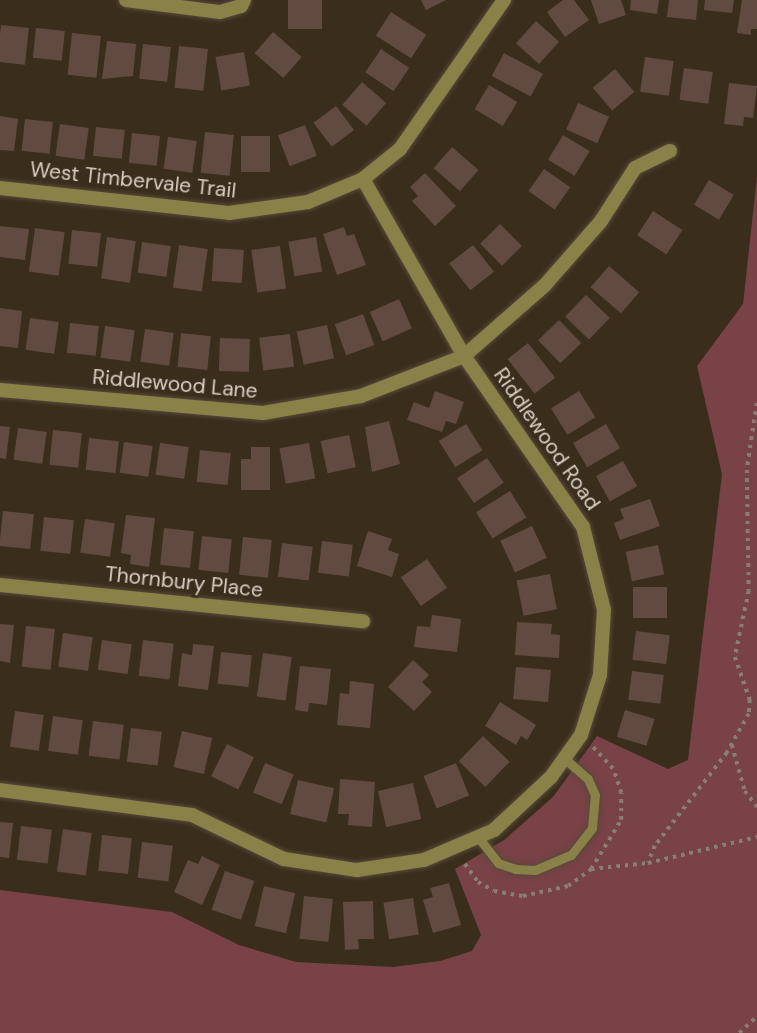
<!DOCTYPE html>
<style>
body{margin:0}
#map{position:relative;width:757px;height:1033px;overflow:hidden;background:#3b2d1c;font-family:"DM Sans",sans-serif}
div>[style]{position:absolute}
[style*='--x']{left:calc(var(--x)*1px);top:calc(var(--y)*1px);width:calc(var(--w)*1px);rotate:calc(var(--a)*1deg)}
.green>*{inset:0;background:#784247}
.building>*{inset:0;background:#614b41;transform-origin:0 0}
.path>*{height:3.5px;margin-top:-1.75px;transform-origin:0;background:repeating-linear-gradient(90deg,#897e70 0 3.5px,transparent 0 8.5px)}
.roads{filter:drop-shadow(0 0 2px #574a3a) drop-shadow(0 0 2px #574a3a)}
.service>*{height:9px;margin:-4.5px;padding:0 4.5px;transform-origin:4.5px;border-radius:4.5px;background:#898148}
.minor>*{height:14px;margin:-7px;padding:0 7px;transform-origin:7px;border-radius:7px;background:#898148}
span{translate:-50% -50%;white-space:nowrap;text-align:center;line-height:1.15;-webkit-text-stroke:5px #3b2d1c;paint-order:stroke}
.street-label{font-size:21px;color:#d9d0c5}
</style>
<div id="map">
<div class="green">
<div style="clip-path:polygon(757px 176px,757px 1033px,0 1033px,0 890px,172px 912px,239px 945px,296px 962px,393px 967px,440px 961px,472px 951px,481px 935px,455px 869px,504px 840px,553px 797px,597px 736px,668px 769px,688px 760px,722px 474px,697px 366px,743px 304px)"></div>
</div>
<div class="building">
<div style="left:288px;top:0;width:34px;height:29px"></div>
<div style="clip-path:polygon(421px 0,446px 0,426px 10px)"></div>
<div style="clip-path:polygon(563px 0,574px 0,589px 20px,565px 37px,547px 12px)"></div>
<div style="clip-path:polygon(591px 0,621px 0,626px 15px,599px 24px)"></div>
<div style="clip-path:polygon(631px 0,659px 0,657px 14px,630px 10px)"></div>
<div style="clip-path:polygon(669px 0,698px 0,696px 20px,667px 17px)"></div>
<div style="clip-path:polygon(705px 0,734px 0,732px 13px,704px 10px)"></div>
<div style="clip-path:polygon(742px 0,757px 0,757px 29px,751px 29px,751px 35px,737px 33px)"></div>
<div style="left:391px;top:12px;width:42px;height:28px;rotate:33deg"></div>
<div style="left:536px;top:21px;width:31px;height:30px;rotate:42deg"></div>
<div style="left:1px;top:25px;width:28px;height:37px;rotate:6deg"></div>
<div style="left:36px;top:28px;width:29px;height:30px;rotate:6deg"></div>
<div style="left:273px;top:32px;width:38px;height:28px;rotate:41deg"></div>
<div style="left:72px;top:33px;width:29px;height:42px;rotate:6deg"></div>
<div style="clip-path:polygon(107px 41px,136px 44px,133px 76px,102px 79px)"></div>
<div style="left:143px;top:44px;width:28px;height:35px;rotate:6deg"></div>
<div style="left:179px;top:46px;width:29px;height:42px;rotate:6deg"></div>
<div style="left:381px;top:49px;width:34px;height:28px;rotate:34deg"></div>
<div style="left:244px;top:52px;width:34px;height:29px;rotate:80deg"></div>
<div style="left:504px;top:53px;width:44px;height:26px;rotate:28deg"></div>
<div style="left:645px;top:57px;width:29px;height:35px;rotate:8deg"></div>
<div style="left:684px;top:68px;width:29px;height:32px;rotate:8deg"></div>
<div style="left:615px;top:69px;width:30px;height:29px;rotate:50deg"></div>
<div style="left:362px;top:82px;width:32px;height:30px;rotate:41deg"></div>
<div style="clip-path:polygon(729px 83px,757px 86px,753px 118px,744px 117px,743px 126px,724px 124px)"></div>
<div style="left:489px;top:85px;width:33px;height:28px;rotate:31deg"></div>
<div style="left:578px;top:103px;width:34px;height:29px;rotate:24deg"></div>
<div style="left:336px;top:106px;width:30px;height:28px;rotate:53deg"></div>
<div style="clip-path:polygon(0 116px,18px 119px,14px 151px,0 150px)"></div>
<div style="left:25px;top:119px;width:28px;height:32px;rotate:6deg"></div>
<div style="left:60px;top:124px;width:29px;height:32px;rotate:8deg"></div>
<div style="left:305px;top:125px;width:33px;height:29px;rotate:69deg"></div>
<div style="left:96px;top:127px;width:29px;height:29px;rotate:6deg"></div>
<div style="left:205px;top:132px;width:29px;height:41px;rotate:6deg"></div>
<div style="left:132px;top:133px;width:28px;height:30px;rotate:6deg"></div>
<div style="left:563px;top:135px;width:31px;height:29px;rotate:31deg"></div>
<div style="left:241px;top:136px;width:29px;height:36px"></div>
<div style="left:168px;top:137px;width:29px;height:32px;rotate:8deg"></div>
<div style="left:452px;top:147px;width:35px;height:28px;rotate:41deg"></div>
<div style="left:544px;top:169px;width:32px;height:27px;rotate:35deg"></div>
<div style="clip-path:polygon(425px 173px,456px 206px,435px 226px,412px 201px,418px 196px,410px 187px)"></div>
<div style="left:709px;top:180px;width:29px;height:29px;rotate:31deg"></div>
<div style="left:653px;top:211px;width:35px;height:29px;rotate:33deg"></div>
<div style="left:500px;top:224px;width:31px;height:28px;rotate:45deg"></div>
<div style="clip-path:polygon(0 226px,29px 229px,25px 260px,0 257px)"></div>
<div style="clip-path:polygon(344px 227px,347px 236px,354px 234px,366px 265px,337px 275px,323px 234px)"></div>
<div style="left:35px;top:228px;width:30px;height:44px;rotate:8deg"></div>
<div style="left:72px;top:230px;width:29px;height:34px;rotate:6deg"></div>
<div style="left:107px;top:237px;width:29px;height:42px;rotate:8deg"></div>
<div style="left:316px;top:237px;width:35px;height:28px;rotate:80deg"></div>
<div style="left:142px;top:242px;width:29px;height:31px;rotate:8deg"></div>
<div style="left:179px;top:245px;width:29px;height:43px;rotate:8deg"></div>
<div style="left:473px;top:245px;width:34px;height:30px;rotate:52deg"></div>
<div style="left:280px;top:246px;width:43px;height:29px;rotate:82deg"></div>
<div style="left:214px;top:248px;width:30px;height:33px;rotate:4deg"></div>
<div style="left:609px;top:266px;width:40px;height:28px;rotate:41deg"></div>
<div style="left:586px;top:295px;width:33px;height:30px;rotate:44deg"></div>
<div style="left:399px;top:299px;width:32px;height:32px;rotate:66deg"></div>
<div style="clip-path:polygon(0 308px,22px 311px,18px 348px,0 346px)"></div>
<div style="left:363px;top:314px;width:33px;height:30px;rotate:70deg"></div>
<div style="left:30px;top:318px;width:29px;height:32px;rotate:8deg"></div>
<div style="left:559px;top:320px;width:32px;height:29px;rotate:46deg"></div>
<div style="left:70px;top:323px;width:29px;height:30px;rotate:6deg"></div>
<div style="left:327px;top:325px;width:34px;height:31px;rotate:78deg"></div>
<div style="left:105px;top:326px;width:30px;height:32px;rotate:8deg"></div>
<div style="left:145px;top:329px;width:29px;height:33px;rotate:8deg"></div>
<div style="left:181px;top:333px;width:30px;height:34px;rotate:6deg"></div>
<div style="left:290px;top:334px;width:33px;height:31px;rotate:83deg"></div>
<div style="left:220px;top:338px;width:30px;height:33px;rotate:2deg"></div>
<div style="left:528px;top:343px;width:44px;height:26px;rotate:52deg"></div>
<div style="clip-path:polygon(435px 391px,464px 402px,456px 424px,446px 421px,442px 432px,407px 420px,414px 402px,429px 408px)"></div>
<div style="left:579px;top:391px;width:31px;height:33px;rotate:58deg"></div>
<div style="clip-path:polygon(389px 421px,400px 464px,372px 472px,365px 427px)"></div>
<div style="left:466px;top:424px;width:31px;height:32px;rotate:58deg"></div>
<div style="left:606px;top:424px;width:28px;height:38px;rotate:60deg"></div>
<div style="clip-path:polygon(0 426px,10px 427px,6px 459px,0 458px)"></div>
<div style="left:18px;top:428px;width:29px;height:32px;rotate:8deg"></div>
<div style="left:53px;top:430px;width:29px;height:35px;rotate:6deg"></div>
<div style="left:349px;top:435px;width:33px;height:29px;rotate:78deg"></div>
<div style="left:89px;top:438px;width:30px;height:32px;rotate:6deg"></div>
<div style="left:124px;top:442px;width:29px;height:31px;rotate:8deg"></div>
<div style="left:160px;top:443px;width:29px;height:32px;rotate:8deg"></div>
<div style="left:309px;top:443px;width:36px;height:30px;rotate:80deg"></div>
<div style="clip-path:polygon(251px 447px,270px 447px,270px 490px,241px 490px,241px 459px,251px 459px)"></div>
<div style="left:200px;top:450px;width:31px;height:32px;rotate:6deg"></div>
<div style="left:487px;top:458px;width:30px;height:36px;rotate:56deg"></div>
<div style="left:623px;top:461px;width:29px;height:31px;rotate:61deg"></div>
<div style="left:510px;top:491px;width:31px;height:40px;rotate:58deg"></div>
<div style="clip-path:polygon(650px 499px,660px 526px,620px 540px,614px 523px,624px 519px,620px 509px)"></div>
<div style="left:3px;top:511px;width:31px;height:35px;rotate:6deg"></div>
<div style="clip-path:polygon(126px 515px,155px 518px,149px 567px,130px 564px,131px 555px,121px 553px)"></div>
<div style="left:44px;top:517px;width:30px;height:34px;rotate:6deg"></div>
<div style="left:85px;top:519px;width:30px;height:34px;rotate:8deg"></div>
<div style="left:532px;top:526px;width:35px;height:35px;rotate:65deg"></div>
<div style="left:164px;top:528px;width:30px;height:37px;rotate:6deg"></div>
<div style="clip-path:polygon(368px 531px,392px 539px,388px 550px,399px 554px,392px 577px,357px 566px)"></div>
<div style="left:202px;top:536px;width:30px;height:34px;rotate:6deg"></div>
<div style="left:243px;top:537px;width:29px;height:38px;rotate:6deg"></div>
<div style="left:322px;top:541px;width:31px;height:32px;rotate:7deg"></div>
<div style="left:282px;top:543px;width:31px;height:34px;rotate:7deg"></div>
<div style="left:658px;top:545px;width:30px;height:33px;rotate:78deg"></div>
<div style="left:427px;top:559px;width:35px;height:32px;rotate:55deg"></div>
<div style="left:550px;top:574px;width:36px;height:34px;rotate:79deg"></div>
<div style="left:633px;top:587px;width:34px;height:31px"></div>
<div style="clip-path:polygon(432px 615px,461px 619px,457px 652px,414px 647px,417px 626px,430px 627px)"></div>
<div style="clip-path:polygon(517px 622px,552px 624px,551px 634px,560px 635px,559px 658px,515px 655px)"></div>
<div style="clip-path:polygon(0 624px,14px 625px,10px 663px,0 661px)"></div>
<div style="left:26px;top:626px;width:29px;height:41px;rotate:6deg"></div>
<div style="left:636px;top:631px;width:34px;height:29px;rotate:7deg"></div>
<div style="left:63px;top:633px;width:30px;height:34px;rotate:8deg"></div>
<div style="left:102px;top:640px;width:30px;height:30px;rotate:8deg"></div>
<div style="left:143px;top:640px;width:31px;height:36px;rotate:7deg"></div>
<div style="clip-path:polygon(193px 644px,214px 646px,208px 690px,178px 686px,182px 653px,192px 655px)"></div>
<div style="left:221px;top:652px;width:31px;height:32px;rotate:6deg"></div>
<div style="left:263px;top:653px;width:29px;height:44px;rotate:8deg"></div>
<div style="clip-path:polygon(413px 660px,429px 675px,422px 682px,432px 692px,414px 711px,388px 687px)"></div>
<div style="clip-path:polygon(300px 666px,331px 669px,327px 705px,309px 703px,308px 712px,295px 710px)"></div>
<div style="left:516px;top:667px;width:35px;height:32px;rotate:5deg"></div>
<div style="left:632px;top:671px;width:32px;height:29px;rotate:7deg"></div>
<div style="clip-path:polygon(350px 681px,374px 684px,370px 728px,337px 725px,340px 693px,349px 694px)"></div>
<div style="clip-path:polygon(500px 702px,536px 725px,527px 740px,521px 736px,516px 745px,485px 726px)"></div>
<div style="left:625px;top:710px;width:31px;height:28px;rotate:17deg"></div>
<div style="left:15px;top:711px;width:29px;height:36px;rotate:8deg"></div>
<div style="left:53px;top:716px;width:30px;height:35px;rotate:8deg"></div>
<div style="left:93px;top:721px;width:31px;height:35px;rotate:7deg"></div>
<div style="left:131px;top:728px;width:31px;height:34px;rotate:7deg"></div>
<div style="left:182px;top:731px;width:31px;height:37px;rotate:13deg"></div>
<div style="left:483px;top:736px;width:37px;height:35px;rotate:44deg"></div>
<div style="left:227px;top:744px;width:30px;height:36px;rotate:26deg"></div>
<div style="left:265px;top:763px;width:31px;height:32px;rotate:22deg"></div>
<div style="left:456px;top:763px;width:35px;height:35px;rotate:68deg"></div>
<div style="clip-path:polygon(340px 779px,375px 782px,372px 827px,348px 825px,349px 814px,338px 814px)"></div>
<div style="left:298px;top:780px;width:37px;height:35px;rotate:13deg"></div>
<div style="left:413px;top:783px;width:37px;height:36px;rotate:77deg"></div>
<div style="clip-path:polygon(0 822px,13px 823px,9px 858px,0 857px)"></div>
<div style="left:21px;top:826px;width:31px;height:34px;rotate:7deg"></div>
<div style="left:63px;top:829px;width:29px;height:43px;rotate:8deg"></div>
<div style="left:102px;top:835px;width:30px;height:36px;rotate:6deg"></div>
<div style="left:142px;top:842px;width:31px;height:36px;rotate:7deg"></div>
<div style="clip-path:polygon(202px 856px,220px 865px,202px 905px,174px 892px,188px 860px,198px 864px)"></div>
<div style="left:225px;top:871px;width:31px;height:41px;rotate:19deg"></div>
<div style="clip-path:polygon(449px 883px,461px 925px,433px 933px,423px 900px,433px 897px,430px 888px)"></div>
<div style="left:264px;top:886px;width:32px;height:41px;rotate:13deg"></div>
<div style="left:304px;top:896px;width:29px;height:43px;rotate:6deg"></div>
<div style="left:413px;top:898px;width:37px;height:30px;rotate:81deg"></div>
<div style="clip-path:polygon(373px 901px,374px 939px,358px 939px,359px 949px,345px 950px,343px 902px)"></div>
</div>
<div class="path">
<div style="--x:757;--y:403;--w:68;--a:98.5"></div>
<div style="--x:747;--y:470;--w:121;--a:89.1"></div>
<div style="--x:749;--y:591;--w:67;--a:102"></div>
<div style="--x:735;--y:657;--w:46;--a:70.8"></div>
<div style="--x:750;--y:700;--w:14;--a:94"></div>
<div style="--x:749;--y:714;--w:45;--a:119.4"></div>
<div style="--x:727;--y:753;--w:118;--a:127.7"></div>
<div style="--x:655;--y:846;--w:18;--a:112"></div>
<div style="--x:648;--y:863;--w:112;--a:-13.4"></div>
<div style="--x:732;--y:745;--w:48;--a:74.2"></div>
<div style="--x:745;--y:791;--w:20;--a:53"></div>
<div style="--x:465;--y:864;--w:22;--a:54"></div>
<div style="--x:478;--y:882;--w:18;--a:29"></div>
<div style="--x:494;--y:891;--w:29;--a:10"></div>
<div style="--x:523;--y:896;--w:46;--a:-12.5"></div>
<div style="--x:568;--y:886;--w:29;--a:-36"></div>
<div style="--x:591;--y:869;--w:57;--a:-58.5"></div>
<div style="--x:621;--y:820;--w:27;--a:-90"></div>
<div style="--x:621;--y:793;--w:25;--a:-108"></div>
<div style="--x:613;--y:769;--w:34;--a:-133"></div>
<div style="--x:591;--y:869;--w:57;--a:-6"></div>
<div style="--x:739;--y:1033;--w:25;--a:-43"></div>
</div>
<div class="roads">
<div class="service">
<div style="--x:478;--y:837;--w:33;--a:52"></div>
<div style="--x:498;--y:863;--w:18;--a:19"></div>
<div style="--x:515;--y:869;--w:20;--a:3"></div>
<div style="--x:535;--y:870;--w:39;--a:-23"></div>
<div style="--x:571;--y:855;--w:34;--a:-52"></div>
<div style="--x:592;--y:828;--w:33;--a:-85"></div>
<div style="--x:595;--y:795;--w:17;--a:-114"></div>
<div style="--x:588;--y:779;--w:32;--a:-139"></div>
</div>
<div class="minor">
<div style="--x:126;--y:0;--w:95;--a:7.3"></div>
<div style="--x:220;--y:12;--w:22;--a:-16"></div>
<div style="--x:241;--y:6;--w:7;--a:-63"></div>
<div style="--x:0;--y:188;--w:230;--a:6.2"></div>
<div style="--x:229;--y:213;--w:80;--a:-7.9"></div>
<div style="--x:308;--y:202;--w:60;--a:-22.7"></div>
<div style="--x:363;--y:179;--w:48;--a:-39"></div>
<div style="--x:400;--y:149;--w:182;--a:-55.1"></div>
<div style="--x:0;--y:390;--w:264;--a:5"></div>
<div style="--x:263;--y:413;--w:99;--a:-9.8"></div>
<div style="--x:361;--y:396;--w:110;--a:-21.2"></div>
<div style="--x:464;--y:356;--w:108;--a:-41.2"></div>
<div style="--x:545;--y:285;--w:85;--a:-48.8"></div>
<div style="--x:601;--y:221;--w:63;--a:-57.3"></div>
<div style="--x:635;--y:168;--w:39;--a:-26"></div>
<div style="--x:0;--y:585;--w:365;--a:5.7"></div>
<div style="--x:0;--y:790;--w:194;--a:7.4"></div>
<div style="--x:192;--y:815;--w:102;--a:25.6"></div>
<div style="--x:284;--y:859;--w:74;--a:8.6"></div>
<div style="--x:357;--y:870;--w:68;--a:-8.5"></div>
<div style="--x:424;--y:860;--w:76;--a:-23.2"></div>
<div style="--x:494;--y:830;--w:78;--a:-42.9"></div>
<div style="--x:551;--y:777;--w:52;--a:-54.5"></div>
<div style="--x:581;--y:735;--w:63;--a:-72.4"></div>
<div style="--x:600;--y:675;--w:65;--a:-86.5"></div>
<div style="--x:604;--y:610;--w:86;--a:-104.2"></div>
<div style="--x:583;--y:527;--w:208;--a:-124.8"></div>
<div style="--x:464;--y:356;--w:204;--a:-119.7"></div>
</div>
</div>
<div class="street-label">
<span style="left:133px;top:180px;rotate:6deg">West Timbervale Trail</span>
<span style="left:175px;top:384px;rotate:5deg">Riddlewood Lane</span>
<span style="left:547px;top:439px;rotate:55deg">Riddlewood Road</span>
<span style="left:184px;top:582px;rotate:6deg">Thornbury Place</span>
</div>
</div>
